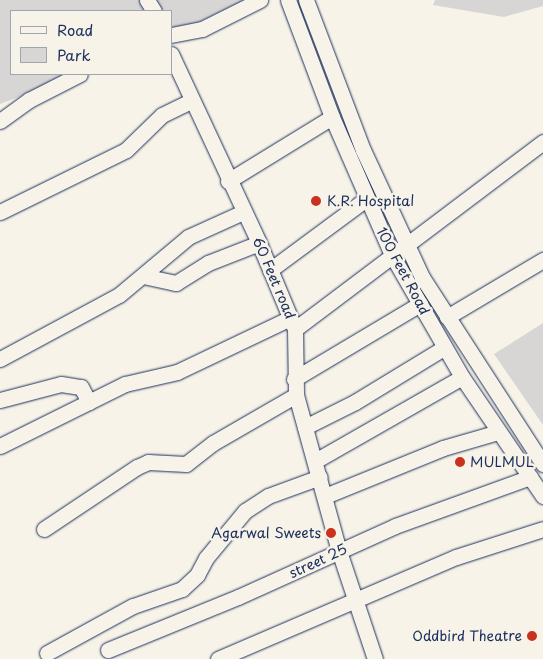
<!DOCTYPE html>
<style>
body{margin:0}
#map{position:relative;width:543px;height:659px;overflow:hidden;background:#f7f3e8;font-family:"Playpen Sans",sans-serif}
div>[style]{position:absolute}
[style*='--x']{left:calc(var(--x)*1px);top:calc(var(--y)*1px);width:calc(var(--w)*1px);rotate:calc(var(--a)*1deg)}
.green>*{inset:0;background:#d7d6d4}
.roads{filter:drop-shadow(0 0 1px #1b2f5e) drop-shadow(0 0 1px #1b2f5e)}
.minor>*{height:15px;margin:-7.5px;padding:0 7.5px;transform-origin:7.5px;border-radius:7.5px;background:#f7f3e8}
.dots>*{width:14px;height:14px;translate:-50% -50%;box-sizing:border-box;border:2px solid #f7f3e8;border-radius:50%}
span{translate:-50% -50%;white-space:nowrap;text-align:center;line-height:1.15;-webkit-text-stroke:5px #f7f3e8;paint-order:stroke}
.poi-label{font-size:14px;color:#1b2f5e}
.left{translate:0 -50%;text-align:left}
.right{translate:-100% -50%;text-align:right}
.street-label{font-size:14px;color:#1b2f5e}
.legend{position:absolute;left:10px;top:10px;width:162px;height:65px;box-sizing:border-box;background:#f7f3e8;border:1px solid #9fa5b1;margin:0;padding:6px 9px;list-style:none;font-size:15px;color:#1b2f5e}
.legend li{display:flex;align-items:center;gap:10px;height:25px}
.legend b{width:25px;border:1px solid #9fa5b1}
</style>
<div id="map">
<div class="green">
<div style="clip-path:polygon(0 0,269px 0,171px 38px,171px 11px,11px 11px,11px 74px,79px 74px,0 104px)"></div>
<div style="clip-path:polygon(435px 0,543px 0,543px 6px,504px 17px,433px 5px)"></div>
<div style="clip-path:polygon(543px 323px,543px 425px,494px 354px)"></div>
</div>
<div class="roads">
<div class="minor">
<div style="--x:147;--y:0;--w:13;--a:58"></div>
<div style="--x:288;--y:0;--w:125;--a:69.4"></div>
<div style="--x:332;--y:117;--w:153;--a:66.5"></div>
<div style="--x:393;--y:257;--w:138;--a:60.1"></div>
<div style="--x:462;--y:377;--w:144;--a:55.8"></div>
<div style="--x:306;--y:0;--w:160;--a:69.2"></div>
<div style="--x:363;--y:150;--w:140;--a:65.1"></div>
<div style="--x:422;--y:277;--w:223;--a:57.1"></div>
<div style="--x:171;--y:35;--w:32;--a:-11"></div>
<div style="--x:202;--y:29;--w:65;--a:-26.6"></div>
<div style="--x:171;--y:54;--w:208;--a:65"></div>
<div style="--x:259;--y:243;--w:93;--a:67.3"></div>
<div style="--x:295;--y:329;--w:66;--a:89.1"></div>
<div style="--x:296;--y:395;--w:162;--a:74.6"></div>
<div style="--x:339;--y:551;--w:114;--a:71.6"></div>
<div style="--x:0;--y:121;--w:36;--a:-36"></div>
<div style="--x:29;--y:100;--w:57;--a:-27"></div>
<div style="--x:228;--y:181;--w:122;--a:-31.6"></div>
<div style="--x:0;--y:212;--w:140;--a:-26.2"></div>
<div style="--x:126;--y:150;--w:50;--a:-44.2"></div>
<div style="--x:162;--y:115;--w:32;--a:-26"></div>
<div style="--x:270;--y:270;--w:119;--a:-36.5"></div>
<div style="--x:143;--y:276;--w:34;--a:12"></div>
<div style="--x:176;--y:283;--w:38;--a:-32"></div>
<div style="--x:208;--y:263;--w:55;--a:-21.4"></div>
<div style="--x:447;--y:317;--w:112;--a:-30.7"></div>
<div style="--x:295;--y:329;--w:311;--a:-37"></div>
<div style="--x:0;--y:359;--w:135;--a:-28.3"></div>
<div style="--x:119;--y:295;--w:90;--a:-40"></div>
<div style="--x:188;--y:237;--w:60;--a:-24.4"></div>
<div style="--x:294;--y:379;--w:147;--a:-30.8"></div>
<div style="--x:0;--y:400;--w:63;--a:-14.7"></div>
<div style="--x:61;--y:384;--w:20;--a:9"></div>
<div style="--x:81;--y:387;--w:17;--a:62"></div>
<div style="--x:305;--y:427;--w:56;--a:-26.6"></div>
<div style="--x:355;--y:402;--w:105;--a:-31.4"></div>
<div style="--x:0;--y:446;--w:140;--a:-26.4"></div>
<div style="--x:125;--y:384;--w:53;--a:-13"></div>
<div style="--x:177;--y:372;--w:125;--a:-25.5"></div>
<div style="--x:315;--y:461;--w:169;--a:-29.7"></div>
<div style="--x:325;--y:496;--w:127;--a:-22.1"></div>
<div style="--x:443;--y:448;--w:57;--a:-16.2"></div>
<div style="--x:44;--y:529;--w:112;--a:-33.7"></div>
<div style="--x:137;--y:467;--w:12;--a:-24"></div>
<div style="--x:148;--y:462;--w:38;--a:3"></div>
<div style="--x:186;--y:464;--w:34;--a:-38"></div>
<div style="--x:213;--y:443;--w:96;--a:-30"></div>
<div style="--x:108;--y:650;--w:140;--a:-22.2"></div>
<div style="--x:238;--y:597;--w:172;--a:-24.3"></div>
<div style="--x:395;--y:526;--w:144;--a:-19.9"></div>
<div style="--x:47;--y:653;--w:98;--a:-28.7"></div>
<div style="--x:133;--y:606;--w:52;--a:-19.1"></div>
<div style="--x:182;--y:589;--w:21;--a:-43"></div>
<div style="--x:197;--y:575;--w:19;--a:-62"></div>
<div style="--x:206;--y:558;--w:61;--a:-50.3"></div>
<div style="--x:245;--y:511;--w:27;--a:-33"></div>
<div style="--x:268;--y:496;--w:55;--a:-20.1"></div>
<div style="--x:218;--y:659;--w:259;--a:-23.2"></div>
<div style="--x:456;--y:557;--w:91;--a:-17.8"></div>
</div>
</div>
<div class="dots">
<div style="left:316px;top:201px;background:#c8321e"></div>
<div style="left:460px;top:462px;background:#c8321e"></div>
<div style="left:331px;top:533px;background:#c8321e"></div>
<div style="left:532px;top:636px;background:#c8321e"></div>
</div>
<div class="poi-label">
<span class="left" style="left:327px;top:201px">K.R. Hospital</span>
<span class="left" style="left:470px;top:462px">MULMUL</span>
<span class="right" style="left:321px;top:533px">Agarwal Sweets</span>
<span class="right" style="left:522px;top:636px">Oddbird Theatre</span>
</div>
<div class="street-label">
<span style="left:403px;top:271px;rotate:62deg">100 Feet Road</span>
<span style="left:274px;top:278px;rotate:67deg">60 Feet road</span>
<span style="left:318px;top:561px;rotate:-25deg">street 25</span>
</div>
<ul class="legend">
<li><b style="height:6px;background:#f7f3e8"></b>Road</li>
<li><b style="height:14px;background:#d7d6d4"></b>Park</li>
</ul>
</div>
